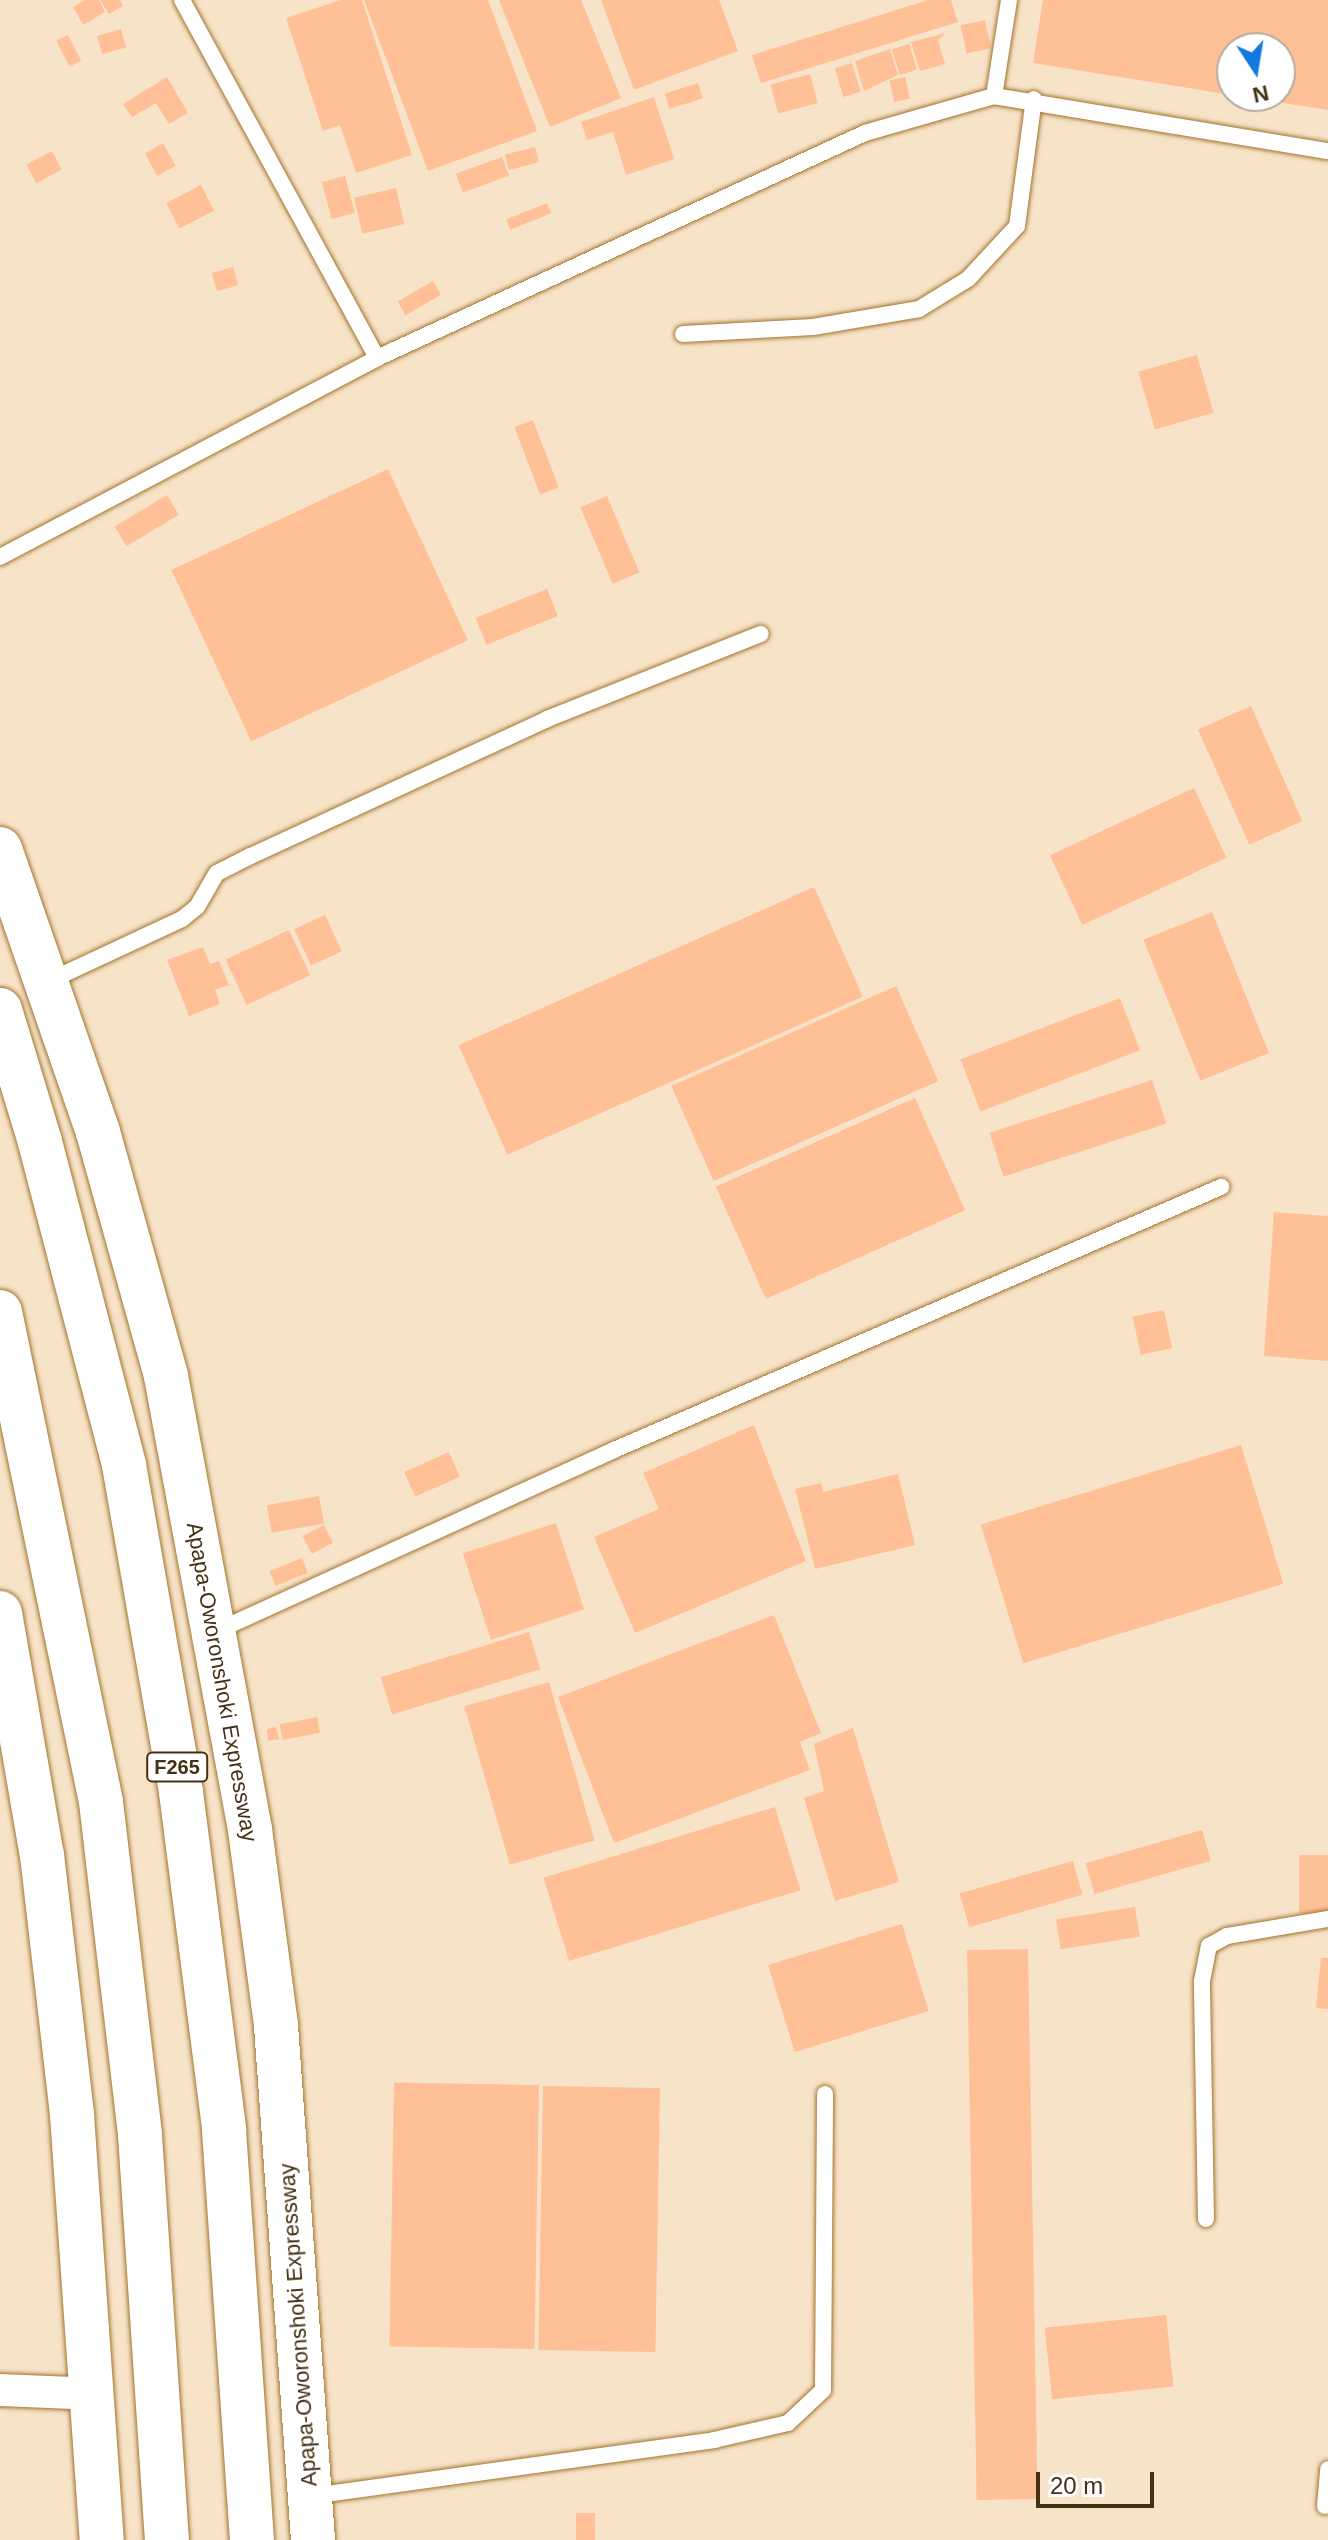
<!DOCTYPE html>
<style>
body{margin:0}
#map{position:relative;width:1328px;height:2540px;overflow:hidden;background:#f7e3c8;font-family:Helvetica,sans-serif}
div>[style]{position:absolute}
[style*='--x']{left:calc(var(--x)*1px);top:calc(var(--y)*1px);width:calc(var(--w)*1px);rotate:calc(var(--a)*1deg)}
.building>*{inset:0;background:#ffc097;transform-origin:0 0}
.roads{filter:drop-shadow(0 0 2px #a3742c) drop-shadow(0 0 2px #a3742c)}
.service>*{height:16px;margin:-8px;padding:0 8px;transform-origin:8px;border-radius:8px;background:#fff}
.minor>*{height:32px;margin:-16px;padding:0 16px;transform-origin:16px;border-radius:16px;background:#fff}
.primary>*{height:44px;margin:-22px;padding:0 22px;transform-origin:22px;border-radius:22px;background:#fff}
.motorway>*{height:44px;margin:-22px;padding:0 22px;transform-origin:22px;border-radius:22px;background:#fff}
span{translate:-50% -50%;white-space:nowrap;text-align:center;line-height:1.15;-webkit-text-stroke:7px #fff;paint-order:stroke}
.shield-label span{padding:2px 6px;background:#fff;border:2px solid;border-radius:6px;-webkit-text-stroke-width:0}
.shield-label{font-size:20px;color:#443012;font-weight:700}
.street-label{font-size:22px;color:#443012}
.north{position:absolute;left:1216px;top:32px;width:80px;height:80px;box-sizing:border-box;background:#fff;border:2px solid #b4aca0;border-radius:50%;rotate:168deg;font-size:22px;font-weight:700;line-height:32px;text-align:center;color:#443012}
.north::after{content:'';display:block;margin:auto;width:28px;height:36px;background:#1279e1;clip-path:polygon(50% 0,100% 100%,50% 72%,0 100%)}
.scale{position:absolute;left:1036px;top:2472px;width:118px;height:36px;box-sizing:border-box;border:4px solid #443012;border-top:0;padding-left:10px;font-size:24px;line-height:28px;white-space:nowrap;color:#443012;-webkit-text-stroke:6px #fff;paint-order:stroke}
</style>
<div id="map">
<div class="building">
<div style="clip-path:polygon(85px 0,99px 0,105px 12px,83px 25px,73px 7px)"></div>
<div style="clip-path:polygon(100px 0,120px 0,123px 6px,109px 14px)"></div>
<div style="clip-path:polygon(341px 0,362px 0,412px 155px,356px 173px,340px 125px,323px 131px,286px 18px)"></div>
<div style="clip-path:polygon(364px 0,488px 0,537px 131px,428px 171px)"></div>
<div style="clip-path:polygon(499px 0,581px 0,621px 98px,550px 127px)"></div>
<div style="clip-path:polygon(601px 0,719px 0,738px 51px,634px 90px)"></div>
<div style="clip-path:polygon(928px 0,951px 0,958px 22px,761px 83px,752px 55px)"></div>
<div style="clip-path:polygon(1043px 0,1328px 0,1328px 110px,1250px 98px,1280px 96px,1280px 48px,1232px 48px,1232px 95px,1033px 63px)"></div>
<div style="left:985px;top:20px;width:29px;height:25px;rotate:78deg"></div>
<div style="left:121px;top:29px;width:19px;height:25px;rotate:74deg"></div>
<div style="clip-path:polygon(946px 33px,938px 40px,945px 64px,920px 71px,911px 42px)"></div>
<div style="left:68px;top:35px;width:29px;height:13px;rotate:63deg"></div>
<div style="left:909px;top:44px;width:27px;height:18px;rotate:73deg"></div>
<div style="clip-path:polygon(890px 49px,898px 75px,864px 91px,855px 61px)"></div>
<div style="left:852px;top:63px;width:30px;height:18px;rotate:73deg"></div>
<div style="left:810px;top:74px;width:30px;height:41px;rotate:75deg"></div>
<div style="clip-path:polygon(167px 77px,188px 113px,169px 124px,156px 103px,132px 117px,123px 104px)"></div>
<div style="left:905px;top:77px;width:22px;height:16px;rotate:77deg"></div>
<div style="left:698px;top:83px;width:16px;height:35px;rotate:72deg"></div>
<div style="clip-path:polygon(654px 97px,674px 159px,626px 175px,613px 132px,587px 140px,581px 122px)"></div>
<div style="left:163px;top:143px;width:26px;height:21px;rotate:61deg"></div>
<div style="left:535px;top:147px;width:16px;height:31px;rotate:76deg"></div>
<div style="left:52px;top:151px;width:21px;height:29px;rotate:62deg"></div>
<div style="left:502px;top:157px;width:20px;height:49px;rotate:70deg"></div>
<div style="left:345px;top:176px;width:38px;height:24px;rotate:75deg"></div>
<div style="left:201px;top:185px;width:29px;height:39px;rotate:63deg"></div>
<div style="left:396px;top:188px;width:37px;height:43px;rotate:77deg"></div>
<div style="left:547px;top:203px;width:11px;height:44px;rotate:68deg"></div>
<div style="left:233px;top:267px;width:19px;height:22px;rotate:74deg"></div>
<div style="left:433px;top:281px;width:16px;height:41px;rotate:60deg"></div>
<div style="left:1197px;top:355px;width:60px;height:61px;rotate:74deg"></div>
<div style="left:533px;top:420px;width:72px;height:20px;rotate:69deg"></div>
<div style="left:388px;top:469px;width:189px;height:239px;rotate:65deg"></div>
<div style="left:167px;top:495px;width:23px;height:61px;rotate:59deg"></div>
<div style="left:607px;top:496px;width:83px;height:29px;rotate:67deg"></div>
<div style="left:547px;top:589px;width:29px;height:77px;rotate:68deg"></div>
<div style="left:1251px;top:706px;width:126px;height:58px;rotate:66deg"></div>
<div style="left:1194px;top:788px;width:77px;height:159px;rotate:65deg"></div>
<div style="left:814px;top:887px;width:120px;height:389px;rotate:66deg"></div>
<div style="left:1212px;top:912px;width:152px;height:74px;rotate:68deg"></div>
<div style="left:325px;top:915px;width:40px;height:34px;rotate:65deg"></div>
<div style="left:289px;top:930px;width:50px;height:70px;rotate:65deg"></div>
<div style="clip-path:polygon(203px 947px,210px 964px,219px 961px,229px 985px,215px 990px,220px 1004px,189px 1016px,167px 960px)"></div>
<div style="left:896px;top:986px;width:104px;height:246px;rotate:66deg"></div>
<div style="left:1120px;top:998px;width:56px;height:171px;rotate:69deg"></div>
<div style="left:1152px;top:1080px;width:46px;height:171px;rotate:72deg"></div>
<div style="left:915px;top:1098px;width:123px;height:218px;rotate:66deg"></div>
<div style="clip-path:polygon(1274px 1212px,1328px 1216px,1328px 1361px,1264px 1356px)"></div>
<div style="left:1164px;top:1310px;width:39px;height:32px;rotate:78deg"></div>
<div style="clip-path:polygon(754px 1425px,806px 1561px,635px 1633px,594px 1537px,659px 1509px,643px 1473px)"></div>
<div style="left:1241px;top:1445px;width:145px;height:272px;rotate:73deg"></div>
<div style="left:449px;top:1452px;width:27px;height:49px;rotate:66deg"></div>
<div style="clip-path:polygon(898px 1474px,915px 1545px,815px 1569px,795px 1489px,821px 1483px,823px 1492px)"></div>
<div style="left:319px;top:1496px;width:28px;height:53px;rotate:80deg"></div>
<div style="left:556px;top:1523px;width:91px;height:98px;rotate:72deg"></div>
<div style="left:324px;top:1525px;width:20px;height:24px;rotate:63deg"></div>
<div style="left:302px;top:1558px;width:16px;height:35px;rotate:68deg"></div>
<div style="clip-path:polygon(774px 1615px,821px 1733px,800px 1742px,810px 1770px,614px 1843px,558px 1697px)"></div>
<div style="left:529px;top:1632px;width:39px;height:155px;rotate:73deg"></div>
<div style="left:549px;top:1682px;width:165px;height:88px;rotate:74deg"></div>
<div style="left:317px;top:1717px;width:16px;height:38px;rotate:79deg"></div>
<div style="clip-path:polygon(276px 1727px,279px 1739px,268px 1741px,267px 1729px)"></div>
<div style="clip-path:polygon(853px 1728px,899px 1882px,835px 1901px,804px 1798px,824px 1791px,814px 1744px)"></div>
<div style="left:775px;top:1807px;width:87px;height:242px;rotate:73deg"></div>
<div style="left:1202px;top:1830px;width:32px;height:121px;rotate:74deg"></div>
<div style="left:1299px;top:1855px;width:29px;height:58px"></div>
<div style="left:1073px;top:1861px;width:35px;height:118px;rotate:74deg"></div>
<div style="left:1135px;top:1907px;width:30px;height:80px;rotate:81deg"></div>
<div style="left:902px;top:1924px;width:91px;height:140px;rotate:73deg"></div>
<div style="left:1028px;top:1949px;width:550px;height:61px;rotate:89deg"></div>
<div style="clip-path:polygon(1321px 1958px,1328px 1958px,1328px 2009px,1316px 2008px)"></div>
<div style="left:539px;top:2085px;width:264px;height:145px;rotate:91deg"></div>
<div style="left:543px;top:2086px;width:117px;height:264px;rotate:1deg"></div>
<div style="left:1166px;top:2315px;width:72px;height:122px;rotate:84deg"></div>
<div style="left:576px;top:2513px;width:19px;height:27px"></div>
</div>
<div class="roads">
<div class="service">
<div style="--x:182;--y:0;--w:408;--a:61.4"></div>
<div style="--x:994;--y:96;--w:97;--a:-81.1"></div>
<div style="--x:683;--y:334;--w:130;--a:-3.1"></div>
<div style="--x:813;--y:327;--w:108;--a:-9.6"></div>
<div style="--x:919;--y:309;--w:57;--a:-31.5"></div>
<div style="--x:968;--y:279;--w:72;--a:-47.2"></div>
<div style="--x:1017;--y:226;--w:128;--a:-82.4"></div>
<div style="--x:0;--y:557;--w:426;--a:-27.8"></div>
<div style="--x:377;--y:358;--w:537;--a:-24.75"></div>
<div style="--x:865;--y:133;--w:134;--a:-16"></div>
<div style="--x:994;--y:96;--w:338;--a:9.4"></div>
<div style="--x:49;--y:981;--w:147;--a:-25"></div>
<div style="--x:182;--y:919;--w:19;--a:-39"></div>
<div style="--x:197;--y:907;--w:39;--a:-60"></div>
<div style="--x:217;--y:873;--w:38;--a:-27"></div>
<div style="--x:251;--y:856;--w:326;--a:-24.8"></div>
<div style="--x:547;--y:719;--w:230;--a:-21.7"></div>
<div style="--x:217;--y:1631;--w:436;--a:-24.5"></div>
<div style="--x:614;--y:1450;--w:662;--a:-23.43"></div>
<div style="--x:1206;--y:2219;--w:238;--a:-91"></div>
<div style="--x:1202;--y:1981;--w:36;--a:-79"></div>
<div style="--x:1209;--y:1946;--w:21;--a:-29"></div>
<div style="--x:1227;--y:1936;--w:102;--a:-9.6"></div>
<div style="--x:312;--y:2496;--w:406;--a:-7.9"></div>
<div style="--x:714;--y:2440;--w:76;--a:-12.9"></div>
<div style="--x:788;--y:2423;--w:48;--a:-43.3"></div>
<div style="--x:823;--y:2390;--w:296;--a:-89.6"></div>
<div style="--x:1325;--y:2506;--w:37;--a:-85"></div>
</div>
<div class="minor">
<div style="--x:0;--y:2390;--w:94;--a:2.4"></div>
</div>
<div class="primary">
<div style="--x:0;--y:849;--w:299;--a:70.9"></div>
<div style="--x:98;--y:1132;--w:253;--a:74.4"></div>
<div style="--x:166;--y:1376;--w:462;--a:79.5"></div>
<div style="--x:250;--y:1830;--w:198;--a:82.4"></div>
<div style="--x:276;--y:2026;--w:515;--a:85.88"></div>
<div style="--x:0;--y:1613;--w:246;--a:80.2"></div>
<div style="--x:42;--y:1855;--w:262;--a:83.4"></div>
<div style="--x:72;--y:2115;--w:426;--a:86"></div>
</div>
<div class="motorway">
<div style="--x:0;--y:1010;--w:138;--a:73.1"></div>
<div style="--x:40;--y:1142;--w:334;--a:75.4"></div>
<div style="--x:124;--y:1465;--w:332;--a:80.1"></div>
<div style="--x:181;--y:1792;--w:341;--a:82.7"></div>
<div style="--x:224;--y:2130;--w:411;--a:86.1"></div>
<div style="--x:0;--y:1312;--w:500;--a:78.35"></div>
<div style="--x:101;--y:1802;--w:335;--a:83.3"></div>
<div style="--x:140;--y:2135;--w:406;--a:86.2"></div>
</div>
</div>
<div class="shield-label">
<span style="left:177px;top:1767px">F265</span>
</div>
<div class="street-label">
<span style="left:222px;top:1682px;rotate:80deg">Apapa-Oworonshoki Expressway</span>
<span style="left:298px;top:2325px;rotate:-94deg">Apapa-Oworonshoki Expressway</span>
</div>
<div class="north">N</div>
<div class="scale">20 m</div>
</div>
